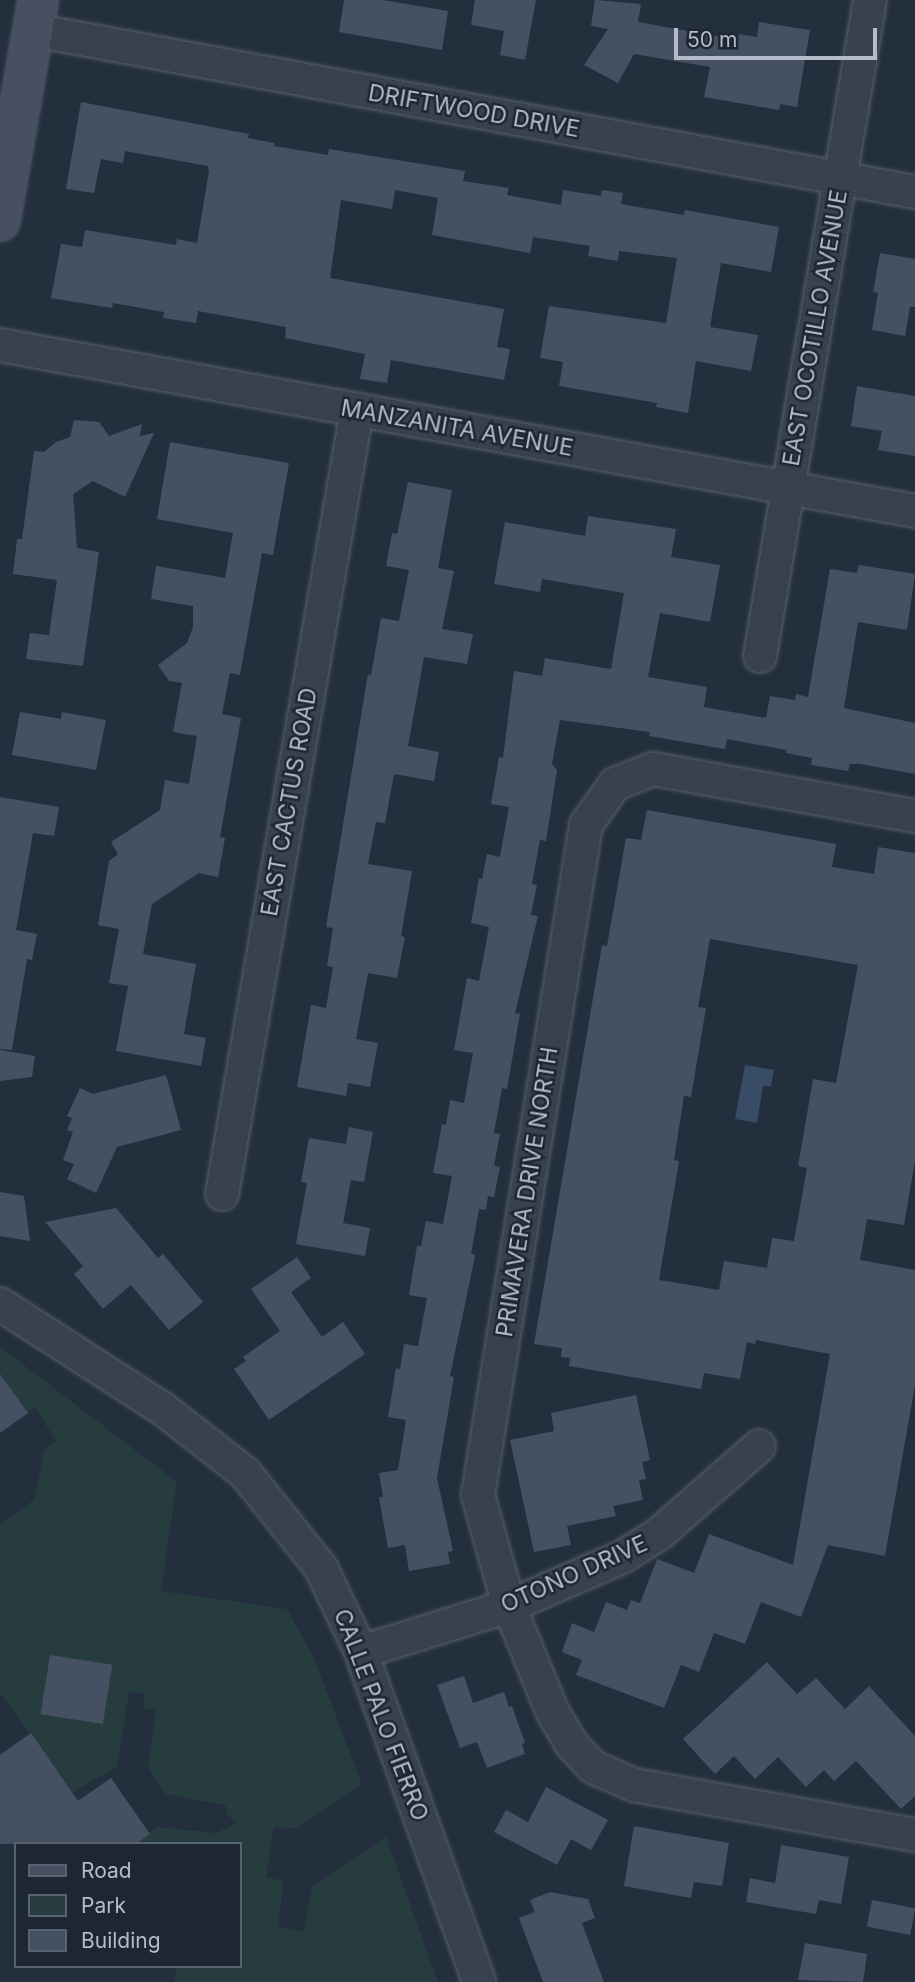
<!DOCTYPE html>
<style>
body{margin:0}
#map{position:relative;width:915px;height:1982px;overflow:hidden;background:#242f3e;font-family:Inter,sans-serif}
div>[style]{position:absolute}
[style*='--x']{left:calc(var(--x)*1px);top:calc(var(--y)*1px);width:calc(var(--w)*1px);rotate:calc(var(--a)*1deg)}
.green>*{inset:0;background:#263c3f}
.water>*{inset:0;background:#394c67}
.building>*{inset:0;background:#455162;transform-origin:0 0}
.roads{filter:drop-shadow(0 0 2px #565f6c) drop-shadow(0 0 2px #565f6c)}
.street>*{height:32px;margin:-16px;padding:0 16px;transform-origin:16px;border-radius:16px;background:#38414e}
.secondary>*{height:38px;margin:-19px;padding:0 19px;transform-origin:19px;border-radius:19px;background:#465061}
span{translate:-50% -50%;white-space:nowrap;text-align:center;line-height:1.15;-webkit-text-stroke:5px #1d2633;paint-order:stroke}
.street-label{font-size:23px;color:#b4bcc9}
.legend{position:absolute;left:14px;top:1842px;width:228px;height:126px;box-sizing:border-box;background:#1d2633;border:2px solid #59626f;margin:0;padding:9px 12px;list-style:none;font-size:21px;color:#b4bcc9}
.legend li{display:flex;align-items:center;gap:14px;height:35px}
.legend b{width:35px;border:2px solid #59626f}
.scale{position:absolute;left:674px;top:28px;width:203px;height:32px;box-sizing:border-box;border:4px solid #b4bcc9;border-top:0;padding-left:9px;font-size:21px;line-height:24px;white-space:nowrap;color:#b4bcc9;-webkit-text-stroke:5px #1d2633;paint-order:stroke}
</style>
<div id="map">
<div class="green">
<div style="clip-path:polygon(0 1347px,177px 1482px,161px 1591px,287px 1609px,314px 1658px,362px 1785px,296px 1828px,274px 1827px,266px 1877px,284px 1881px,278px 1926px,304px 1932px,312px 1887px,386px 1837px,438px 1982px,174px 1982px,177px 1966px,240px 1966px,240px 1844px,136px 1844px,156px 1827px,216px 1833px,238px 1822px,228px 1816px,225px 1805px,165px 1794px,148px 1767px,156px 1711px,143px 1708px,144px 1694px,129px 1691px,117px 1767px,72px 1792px,0 1693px,0 1525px,35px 1499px,44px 1451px,56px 1441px,35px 1407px,28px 1413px,0 1378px)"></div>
</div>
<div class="water">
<div style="clip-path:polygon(745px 1065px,774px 1070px,771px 1086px,763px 1086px,757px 1123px,735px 1119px)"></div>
</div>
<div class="building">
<div style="clip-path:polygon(344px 0,383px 0,448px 11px,442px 50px,339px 32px)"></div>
<div style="clip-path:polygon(475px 0,536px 0,525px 60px,500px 55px,504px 31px,471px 25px)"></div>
<div style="clip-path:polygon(595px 0,641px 4px,638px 22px,738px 40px,739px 34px,757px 37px,759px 22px,810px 30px,797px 107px,780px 104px,779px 110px,704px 97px,710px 67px,634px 54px,618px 83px,584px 65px,608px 29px,591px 26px)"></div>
<div style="clip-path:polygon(81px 102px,249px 134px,248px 138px,274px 143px,274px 146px,328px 155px,329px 149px,465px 171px,463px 181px,509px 188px,507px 195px,561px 205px,563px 190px,601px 196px,602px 190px,623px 193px,621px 204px,684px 215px,685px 210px,779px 227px,771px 272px,721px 263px,710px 327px,758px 335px,751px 371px,696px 361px,688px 413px,656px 407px,657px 403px,559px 386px,563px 362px,540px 358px,549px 306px,666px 323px,677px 258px,619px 251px,618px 261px,588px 256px,590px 246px,533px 237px,530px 253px,432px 235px,438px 198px,395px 190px,392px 209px,341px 200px,330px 278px,504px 309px,497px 347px,510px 349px,504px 380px,391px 360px,387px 383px,360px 379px,365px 354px,285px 338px,286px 327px,198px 311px,196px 323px,163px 318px,164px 312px,113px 303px,112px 308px,51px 298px,61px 244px,82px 247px,85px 230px,176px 245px,177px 239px,197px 243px,209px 171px,208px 166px,125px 151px,123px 163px,101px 159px,94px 193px,66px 189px)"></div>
<div style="clip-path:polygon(880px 253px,915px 259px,915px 307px,910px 307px,905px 336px,872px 330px,878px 293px,873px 292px)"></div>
<div style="clip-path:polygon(857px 386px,915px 396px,915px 456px,878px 450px,882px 431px,851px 426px)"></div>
<div style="clip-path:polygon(74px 420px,99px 422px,109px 436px,142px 424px,140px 436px,154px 433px,125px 497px,93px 481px,73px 494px,77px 548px,99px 552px,83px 666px,26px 659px,30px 633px,49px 635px,57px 580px,13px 574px,17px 539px,22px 539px,34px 451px,44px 452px,56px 442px,70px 437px)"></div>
<div style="clip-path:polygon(170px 442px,289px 463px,273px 555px,262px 553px,240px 675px,230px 673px,222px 714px,241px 718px,220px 837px,225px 838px,218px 877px,199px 873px,152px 904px,143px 954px,196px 964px,184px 1034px,206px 1038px,201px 1066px,116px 1051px,128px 986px,109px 983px,119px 929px,98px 925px,109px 861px,118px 854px,111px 842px,160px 810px,165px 780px,189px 784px,197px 736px,173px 732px,182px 683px,169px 681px,158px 665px,187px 643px,193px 627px,193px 606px,151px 599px,156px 566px,225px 578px,233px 533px,157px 519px)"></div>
<div style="clip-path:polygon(408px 482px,452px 490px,438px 568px,454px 571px,442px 629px,473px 634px,467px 664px,424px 657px,408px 746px,439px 752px,434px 781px,394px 774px,385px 823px,376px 822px,368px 864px,412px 871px,401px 936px,405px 937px,397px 978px,368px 973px,356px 1039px,378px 1043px,370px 1087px,348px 1083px,346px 1096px,297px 1087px,311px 1005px,326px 1008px,333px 967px,327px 966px,333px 928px,326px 927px,368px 674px,371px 675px,381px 618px,399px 621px,409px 570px,386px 566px,392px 533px,397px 534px)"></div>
<div style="clip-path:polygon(588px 516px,676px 529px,671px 557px,720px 565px,710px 622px,660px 613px,648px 677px,707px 687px,704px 707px,766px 718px,770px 696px,795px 700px,796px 694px,808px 697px,830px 569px,857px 573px,859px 565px,915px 574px,907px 630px,858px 622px,844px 708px,915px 723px,915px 774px,860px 764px,850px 764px,848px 771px,811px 765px,812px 758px,786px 753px,786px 750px,727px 739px,725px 749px,649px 736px,650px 732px,560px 720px,552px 764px,557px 770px,546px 841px,540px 840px,532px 884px,537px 885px,531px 915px,538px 916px,515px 1013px,520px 1014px,507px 1089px,502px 1088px,494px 1133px,500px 1134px,494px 1166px,500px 1167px,494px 1197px,488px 1196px,486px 1210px,479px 1209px,471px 1254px,475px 1255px,474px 1261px,450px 1376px,454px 1377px,437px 1478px,453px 1551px,448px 1552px,450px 1564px,409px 1571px,405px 1545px,388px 1548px,379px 1497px,383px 1497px,379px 1473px,398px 1470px,406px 1420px,388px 1417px,396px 1368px,400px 1369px,404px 1344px,418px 1346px,427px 1298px,409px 1295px,417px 1246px,421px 1246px,426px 1221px,443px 1224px,452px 1176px,433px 1173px,442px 1124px,446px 1125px,450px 1100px,464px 1103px,473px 1053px,454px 1050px,467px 978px,479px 981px,489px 927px,471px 923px,479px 878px,482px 879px,487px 854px,500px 857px,509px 807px,491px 804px,499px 757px,503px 758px,514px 671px,542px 676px,545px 658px,611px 669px,624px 593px,542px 579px,540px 592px,494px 584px,505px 522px,585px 536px)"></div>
<div style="clip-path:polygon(20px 712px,61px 719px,62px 712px,106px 720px,96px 770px,12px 755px)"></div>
<div style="clip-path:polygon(0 797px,59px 807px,54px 836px,33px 833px,16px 930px,37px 934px,32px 960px,27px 959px,12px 1050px,0 1049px)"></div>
<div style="clip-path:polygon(evenodd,647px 810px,836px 844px,832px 867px,874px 874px,878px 847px,915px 853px,915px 1161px,904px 1225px,867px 1219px,860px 1260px,915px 1270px,915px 1385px,885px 1556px,828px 1545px,801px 1617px,761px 1602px,745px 1644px,714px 1633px,699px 1672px,681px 1665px,664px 1708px,576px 1675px,582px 1660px,562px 1652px,572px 1623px,594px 1632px,606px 1602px,627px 1610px,631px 1600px,640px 1603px,657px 1559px,694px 1573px,709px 1534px,793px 1565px,830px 1354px,756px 1340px,755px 1344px,747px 1342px,740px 1379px,704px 1373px,701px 1389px,569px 1366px,570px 1358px,561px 1357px,562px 1348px,534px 1344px,602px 945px,607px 946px,626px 838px,641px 840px,647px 810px,710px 939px,858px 965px,836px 1083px,813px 1079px,798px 1166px,807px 1168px,794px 1241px,772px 1238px,767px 1268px,724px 1261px,719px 1290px,659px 1280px,679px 1161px,674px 1160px,684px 1096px,691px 1097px,706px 1008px,698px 1007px,710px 939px)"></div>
<div style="clip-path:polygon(0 1050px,35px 1056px,32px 1077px,0 1081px)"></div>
<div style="clip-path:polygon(166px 1075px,181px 1130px,117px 1147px,96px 1193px,67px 1179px,74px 1164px,63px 1160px,73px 1132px,67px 1130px,72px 1118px,67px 1116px,80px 1088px,93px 1094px)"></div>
<div style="clip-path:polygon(349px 1127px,373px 1132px,364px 1182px,351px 1180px,343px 1223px,370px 1228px,365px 1256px,296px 1244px,307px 1183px,301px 1182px,309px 1138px,346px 1144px)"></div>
<div style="clip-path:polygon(0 1192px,24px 1196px,30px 1241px,0 1236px)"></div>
<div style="clip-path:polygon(116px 1208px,158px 1258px,163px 1254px,203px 1302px,169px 1330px,131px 1285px,103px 1309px,74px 1274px,83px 1266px,45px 1222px)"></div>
<div style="clip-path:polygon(297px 1257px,311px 1278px,291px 1292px,322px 1337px,343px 1322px,365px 1354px,269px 1420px,234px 1369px,246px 1361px,243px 1357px,280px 1331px,251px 1289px)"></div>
<div style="clip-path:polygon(0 1374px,28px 1413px,0 1433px)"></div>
<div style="clip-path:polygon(636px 1395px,650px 1460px,642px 1462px,646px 1479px,639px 1480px,643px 1500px,613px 1506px,616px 1516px,567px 1526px,571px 1545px,534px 1552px,510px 1440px,554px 1431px,551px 1413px)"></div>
<div style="left:50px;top:1655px;width:63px;height:60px;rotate:9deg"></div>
<div style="clip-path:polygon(767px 1662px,797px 1694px,816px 1678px,845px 1709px,869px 1686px,915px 1736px,915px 1796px,901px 1809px,856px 1761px,834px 1781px,824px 1770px,806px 1787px,778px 1757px,755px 1779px,734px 1756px,715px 1774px,683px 1739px)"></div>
<div style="clip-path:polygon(464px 1676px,473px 1703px,504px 1692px,509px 1707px,512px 1706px,525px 1743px,522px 1744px,525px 1754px,487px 1768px,477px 1742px,460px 1748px,437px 1685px)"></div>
<div style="clip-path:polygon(31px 1733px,78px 1801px,111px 1778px,150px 1834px,136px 1844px,0 1844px,0 1755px)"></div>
<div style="clip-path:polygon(546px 1787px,608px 1820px,591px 1850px,571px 1839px,557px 1865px,494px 1832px,506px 1810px,528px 1822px)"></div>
<div style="clip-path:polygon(634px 1826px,729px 1843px,722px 1886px,694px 1882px,691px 1898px,624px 1886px)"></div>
<div style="clip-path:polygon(781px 1845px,849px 1857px,841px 1904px,819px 1900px,816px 1914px,746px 1902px,750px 1878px,775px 1883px)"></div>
<div style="clip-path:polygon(550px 1892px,588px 1899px,595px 1918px,582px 1923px,604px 1982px,543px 1982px,519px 1918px,535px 1912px,530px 1900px)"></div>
<div style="left:872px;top:1900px;width:44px;height:27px;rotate:11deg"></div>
<div style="clip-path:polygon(805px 1943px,867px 1954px,863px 1982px,798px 1980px)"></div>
</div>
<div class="roads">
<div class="street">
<div style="--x:33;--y:30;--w:897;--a:10.41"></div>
<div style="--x:0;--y:345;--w:930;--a:10.28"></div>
<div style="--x:760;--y:656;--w:665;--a:-80.48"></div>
<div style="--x:915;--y:816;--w:266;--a:-169.8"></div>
<div style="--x:653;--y:769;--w:41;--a:158.5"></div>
<div style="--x:615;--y:784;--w:50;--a:125.3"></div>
<div style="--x:586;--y:825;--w:679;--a:99.16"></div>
<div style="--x:478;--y:1495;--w:115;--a:74.4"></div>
<div style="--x:509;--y:1606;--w:116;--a:67.6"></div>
<div style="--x:553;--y:1713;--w:37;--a:59"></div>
<div style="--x:572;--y:1745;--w:30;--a:46"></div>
<div style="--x:593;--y:1767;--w:45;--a:23.7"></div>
<div style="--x:634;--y:1785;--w:285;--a:10.1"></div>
<div style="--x:222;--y:1194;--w:796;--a:-80.23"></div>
<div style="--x:0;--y:1304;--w:194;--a:32.8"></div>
<div style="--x:163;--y:1409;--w:104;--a:38"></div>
<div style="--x:245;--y:1473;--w:122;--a:51.3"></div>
<div style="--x:321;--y:1568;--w:93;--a:64.5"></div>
<div style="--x:361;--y:1652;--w:350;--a:70.3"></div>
<div style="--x:361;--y:1652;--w:155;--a:-17.3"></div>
<div style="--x:509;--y:1606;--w:123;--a:-23.4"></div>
<div style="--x:622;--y:1557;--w:44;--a:-31.9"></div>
<div style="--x:659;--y:1534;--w:133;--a:-41.3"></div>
</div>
<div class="secondary">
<div style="--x:0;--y:221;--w:224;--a:-80.2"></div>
</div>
</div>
<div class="street-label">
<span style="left:474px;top:111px;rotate:10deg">DRIFTWOOD DRIVE</span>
<span style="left:815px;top:328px;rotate:-80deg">EAST OCOTILLO AVENUE</span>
<span style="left:457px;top:428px;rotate:10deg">MANZANITA AVENUE</span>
<span style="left:289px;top:802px;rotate:-80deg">EAST CACTUS ROAD</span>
<span style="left:527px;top:1192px;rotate:-81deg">PRIMAVERA DRIVE NORTH</span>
<span style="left:574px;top:1574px;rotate:-24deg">OTONO DRIVE</span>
<span style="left:381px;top:1715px;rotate:69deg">CALLE PALO FIERRO</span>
</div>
<ul class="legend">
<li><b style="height:9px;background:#465061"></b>Road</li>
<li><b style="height:19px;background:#263c3f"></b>Park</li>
<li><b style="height:19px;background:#455162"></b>Building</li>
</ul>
<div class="scale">50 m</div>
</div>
